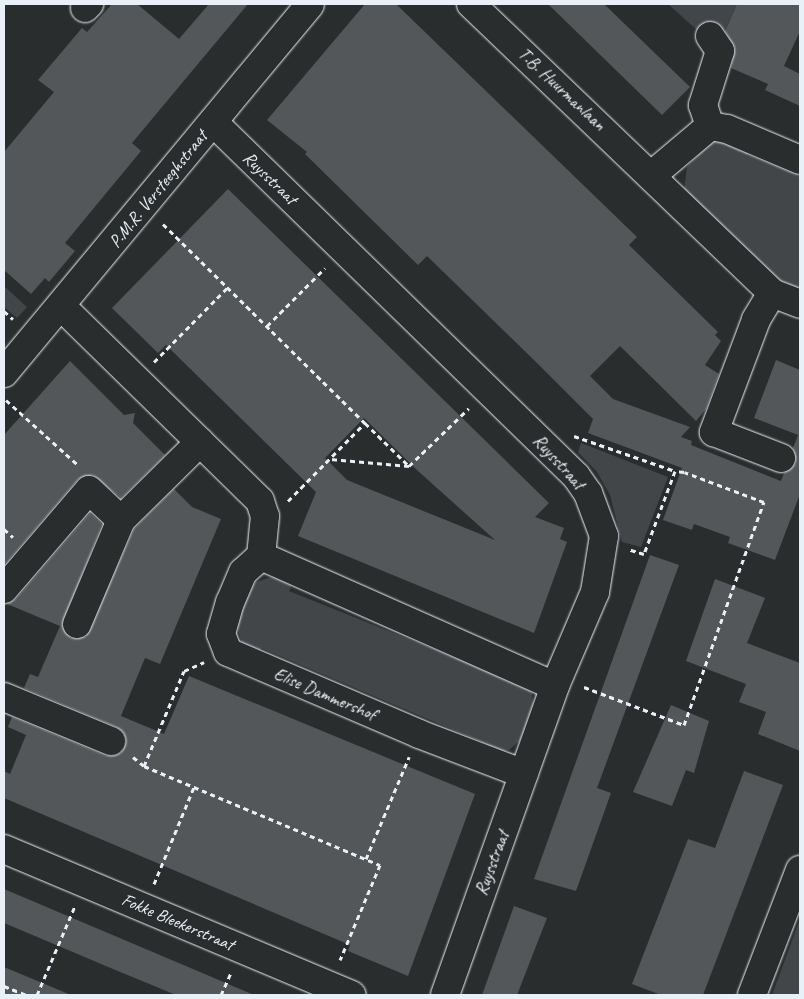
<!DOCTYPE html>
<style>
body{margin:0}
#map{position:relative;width:804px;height:999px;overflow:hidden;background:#2a2d2e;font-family:Caveat,sans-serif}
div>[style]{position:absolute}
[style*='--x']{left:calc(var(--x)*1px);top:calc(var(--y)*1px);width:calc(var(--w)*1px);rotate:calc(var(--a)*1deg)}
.green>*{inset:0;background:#424648}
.building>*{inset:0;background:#535759}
.path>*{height:3px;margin-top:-1.5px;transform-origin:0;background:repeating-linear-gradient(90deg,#e8f1f8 0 5px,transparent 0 9px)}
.roads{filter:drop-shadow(0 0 1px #e8f1f8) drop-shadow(0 0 1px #e8f1f8)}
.minor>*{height:28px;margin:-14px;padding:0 14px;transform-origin:14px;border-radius:14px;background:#2a2d2e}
span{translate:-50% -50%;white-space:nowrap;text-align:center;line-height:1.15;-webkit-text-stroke:4px #2a2d2e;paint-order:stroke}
.street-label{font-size:18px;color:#e8f1f8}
.frame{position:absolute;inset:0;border:5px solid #e8f1f8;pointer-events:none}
</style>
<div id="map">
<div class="green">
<div style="clip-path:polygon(668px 4px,737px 4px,725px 30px,707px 22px,697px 30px)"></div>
<div style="clip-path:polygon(727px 139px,750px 146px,748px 155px,800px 176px,800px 292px,764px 272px,684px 190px,687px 167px,711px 141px)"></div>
<div style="clip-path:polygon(4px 286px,27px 307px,17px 318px,4px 307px)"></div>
<div style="clip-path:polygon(581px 443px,668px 477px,641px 547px,622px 542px,610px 495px,597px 472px,578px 452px)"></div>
<div style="clip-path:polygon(275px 576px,293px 582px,289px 591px,508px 679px,520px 676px,532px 693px,534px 714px,525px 736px,509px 750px,489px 754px,485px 752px,487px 744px,261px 648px,258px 657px,242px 643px,235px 621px,242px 599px,256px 582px)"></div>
<div style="clip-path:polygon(800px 919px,800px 995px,772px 995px)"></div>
</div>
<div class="building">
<div style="clip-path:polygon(112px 4px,137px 4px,179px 39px,209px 4px,248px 4px,132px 143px,141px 151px,65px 243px,75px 251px,49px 282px,45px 278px,31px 294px,4px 270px,4px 152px,54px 92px,38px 80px,82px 28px,87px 32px)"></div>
<div style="clip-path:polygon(365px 4px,396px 4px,637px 237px,629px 245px,718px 332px,715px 335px,721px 341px,705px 365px,719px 374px,706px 409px,696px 421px,620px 346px,590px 376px,613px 399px,690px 427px,681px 437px,692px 441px,691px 445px,781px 481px,784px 473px,796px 463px,793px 448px,798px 435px,754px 418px,776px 360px,800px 370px,800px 494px,775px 560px,728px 543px,730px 537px,694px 524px,692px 530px,663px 520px,682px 468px,588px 433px,593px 419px,536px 362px,427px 256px,418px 265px,305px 154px,307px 152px,267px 120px)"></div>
<div style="clip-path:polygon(548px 4px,604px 4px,690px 87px,662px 115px)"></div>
<div style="clip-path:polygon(737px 4px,800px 4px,800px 31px,784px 66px,800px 74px,800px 106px,765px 90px,768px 84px,731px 68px,735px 48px,725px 31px)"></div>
<div style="clip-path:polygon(evenodd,228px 189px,549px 503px,535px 517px,564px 528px,560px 539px,567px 542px,534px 633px,298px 536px,316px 492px,166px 345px,158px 353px,112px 308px,228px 189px,364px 418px,418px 471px,495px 540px,347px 480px,325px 458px,364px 418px)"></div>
<div style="clip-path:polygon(70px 361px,124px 415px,135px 413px,133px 423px,165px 455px,121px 498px,93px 475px,78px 479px,4px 565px,4px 435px)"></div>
<div style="clip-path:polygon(174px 489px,192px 507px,221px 519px,160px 664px,145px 658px,121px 716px,164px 734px,189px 676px,475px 794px,408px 976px,348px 951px,350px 945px,4px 798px,4px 771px,10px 774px,26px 735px,8px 727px,12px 717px,106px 756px,121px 753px,126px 739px,117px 727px,24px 688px,30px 674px,38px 677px,60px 626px,7px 604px,16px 599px,90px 513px,102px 524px,62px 625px,70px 638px,86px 637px,134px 529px)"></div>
<div style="clip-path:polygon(650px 555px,679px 565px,597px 788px,611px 793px,576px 891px,534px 879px)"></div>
<div style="clip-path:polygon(715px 579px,765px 598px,747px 643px,800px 663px,800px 751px,758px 734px,766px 712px,739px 702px,746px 684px,686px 661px)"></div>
<div style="clip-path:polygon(671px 705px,709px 721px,694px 773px,686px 770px,672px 806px,633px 792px)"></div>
<div style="clip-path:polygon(744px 771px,783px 785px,703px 995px,661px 995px,632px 984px,688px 839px,715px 848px)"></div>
<div style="clip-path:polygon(4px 889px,200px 972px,254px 995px,176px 995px,113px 969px,4px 923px)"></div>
<div style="clip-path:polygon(514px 906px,547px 918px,517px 995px,482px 995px)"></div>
<div style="clip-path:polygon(4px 967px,71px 995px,4px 995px)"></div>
</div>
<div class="path">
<div style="--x:163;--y:224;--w:284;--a:44.6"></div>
<div style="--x:4;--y:311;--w:12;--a:42"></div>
<div style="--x:267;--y:326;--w:82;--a:-45"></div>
<div style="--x:154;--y:362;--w:104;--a:-45.4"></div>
<div style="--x:6;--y:400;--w:98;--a:42.1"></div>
<div style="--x:574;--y:436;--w:107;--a:19.1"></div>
<div style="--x:409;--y:466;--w:83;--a:-44"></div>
<div style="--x:288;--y:501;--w:110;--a:-45.4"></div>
<div style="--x:365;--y:423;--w:62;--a:44.3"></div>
<div style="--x:409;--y:466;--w:79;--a:-174.9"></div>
<div style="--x:4;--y:529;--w:12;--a:42"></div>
<div style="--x:584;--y:687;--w:107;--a:20.8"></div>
<div style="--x:684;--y:725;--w:237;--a:-70.3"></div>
<div style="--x:764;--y:502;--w:85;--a:-159.4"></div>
<div style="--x:684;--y:472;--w:9;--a:-174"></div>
<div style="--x:675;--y:471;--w:89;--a:110.5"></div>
<div style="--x:644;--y:554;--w:17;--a:-163"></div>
<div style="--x:133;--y:757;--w:14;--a:39"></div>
<div style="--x:144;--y:766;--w:256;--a:22.8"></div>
<div style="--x:380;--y:865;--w:103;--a:112.8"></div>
<div style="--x:144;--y:766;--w:103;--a:-67.2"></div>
<div style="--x:184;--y:671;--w:22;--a:-24"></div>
<div style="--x:366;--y:859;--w:111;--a:-67.1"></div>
<div style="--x:154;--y:884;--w:105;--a:-67.6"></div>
<div style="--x:4;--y:986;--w:24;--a:22"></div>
<div style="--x:37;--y:995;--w:97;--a:-66.9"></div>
<div style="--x:221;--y:995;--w:24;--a:-66"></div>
</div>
<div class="roads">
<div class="minor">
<div style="--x:471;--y:4;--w:417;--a:43.8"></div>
<div style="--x:772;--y:293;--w:30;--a:21"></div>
<div style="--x:85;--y:8;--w:6;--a:-45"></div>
<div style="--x:710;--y:36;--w:18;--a:56"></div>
<div style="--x:720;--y:51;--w:57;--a:107.5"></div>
<div style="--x:703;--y:105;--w:22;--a:72"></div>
<div style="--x:213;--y:122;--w:507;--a:44.28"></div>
<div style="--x:576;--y:476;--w:21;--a:55"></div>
<div style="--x:588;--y:493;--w:46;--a:69.6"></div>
<div style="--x:604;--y:536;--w:57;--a:99.1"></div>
<div style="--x:595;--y:592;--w:102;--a:113.1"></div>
<div style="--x:555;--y:686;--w:328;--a:109.6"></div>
<div style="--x:652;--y:175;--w:76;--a:-40.2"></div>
<div style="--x:710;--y:126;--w:17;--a:10"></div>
<div style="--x:727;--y:129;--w:79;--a:23"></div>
<div style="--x:772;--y:293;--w:31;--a:121"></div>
<div style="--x:756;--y:320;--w:120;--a:110.6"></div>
<div style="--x:714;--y:432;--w:72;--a:21.2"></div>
<div style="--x:62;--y:307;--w:277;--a:44.4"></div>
<div style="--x:260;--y:501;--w:16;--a:72"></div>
<div style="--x:265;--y:516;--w:40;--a:95.7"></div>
<div style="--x:261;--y:556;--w:24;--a:138"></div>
<div style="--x:243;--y:572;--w:33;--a:113"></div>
<div style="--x:230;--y:602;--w:33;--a:106"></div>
<div style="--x:221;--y:634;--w:19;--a:69"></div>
<div style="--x:228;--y:652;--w:208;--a:23.2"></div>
<div style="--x:419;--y:734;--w:112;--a:20.9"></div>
<div style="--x:4;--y:373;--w:479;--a:-50.3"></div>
<div style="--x:121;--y:520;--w:111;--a:-44.6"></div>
<div style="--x:261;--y:556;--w:321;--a:23.9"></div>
<div style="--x:4;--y:589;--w:130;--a:-49.4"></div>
<div style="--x:89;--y:490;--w:44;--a:43.2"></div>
<div style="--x:121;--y:520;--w:113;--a:112.9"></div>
<div style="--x:4;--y:697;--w:116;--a:22.4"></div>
<div style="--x:4;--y:849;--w:377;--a:22.8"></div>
<div style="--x:752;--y:995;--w:134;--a:-69"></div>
</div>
</div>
<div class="street-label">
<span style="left:562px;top:89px;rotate:43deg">T.B. Huurmanlaan</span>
<span style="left:270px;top:178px;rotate:44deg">Ruysstraat</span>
<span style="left:158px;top:189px;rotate:-51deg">P.M.R. Versteeghstraat</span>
<span style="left:559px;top:462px;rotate:47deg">Ruysstraat</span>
<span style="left:325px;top:694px;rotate:23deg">Elise Dammershof</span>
<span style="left:492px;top:863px;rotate:-70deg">Ruysstraat</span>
<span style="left:178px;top:922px;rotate:23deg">Fokke Bleekerstraat</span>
</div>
<div class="frame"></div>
</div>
